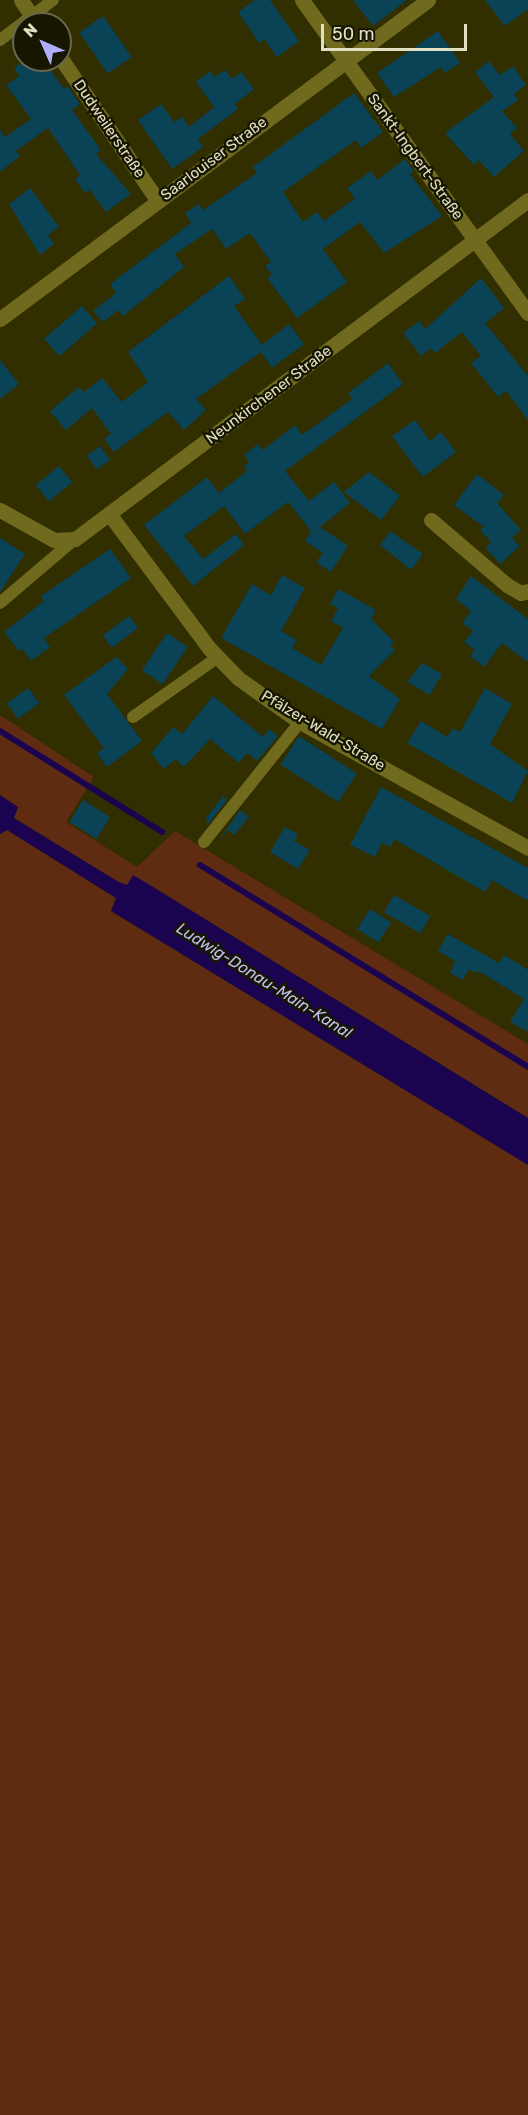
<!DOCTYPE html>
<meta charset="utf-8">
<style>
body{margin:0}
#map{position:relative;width:528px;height:2115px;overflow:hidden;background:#312e00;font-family:Rubik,sans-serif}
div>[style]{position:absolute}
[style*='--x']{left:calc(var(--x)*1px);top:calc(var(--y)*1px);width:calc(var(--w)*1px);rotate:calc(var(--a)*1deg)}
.green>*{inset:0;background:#5f2c11}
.water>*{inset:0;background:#1b044f}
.stream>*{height:6px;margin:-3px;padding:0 3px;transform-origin:3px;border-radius:3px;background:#1b044f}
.building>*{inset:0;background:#094355;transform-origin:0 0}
.service>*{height:12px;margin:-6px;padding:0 6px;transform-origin:6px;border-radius:6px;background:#6f6a1e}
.minor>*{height:15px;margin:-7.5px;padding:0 7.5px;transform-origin:7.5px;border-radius:7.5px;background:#6f6a1e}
span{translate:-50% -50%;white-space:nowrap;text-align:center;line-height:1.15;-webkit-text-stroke:5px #171601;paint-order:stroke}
.street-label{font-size:15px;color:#e1e0c2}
.water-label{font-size:16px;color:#c0bff3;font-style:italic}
.north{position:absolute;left:12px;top:12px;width:60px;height:60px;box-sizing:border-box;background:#171601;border:2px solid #68674e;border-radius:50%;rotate:315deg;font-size:16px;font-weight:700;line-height:24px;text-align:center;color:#e1e0c2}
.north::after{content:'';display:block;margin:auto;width:21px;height:27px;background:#b0adfa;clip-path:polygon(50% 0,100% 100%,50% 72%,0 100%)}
.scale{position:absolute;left:321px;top:24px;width:146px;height:27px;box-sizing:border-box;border:3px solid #e1e0c2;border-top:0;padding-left:8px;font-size:18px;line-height:21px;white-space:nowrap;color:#e1e0c2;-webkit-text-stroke:4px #171601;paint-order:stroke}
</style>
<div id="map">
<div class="green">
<div style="clip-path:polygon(0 715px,94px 777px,66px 822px,137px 867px,175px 831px,528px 1044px,528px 1118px,145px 882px,124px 886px,14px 818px,18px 807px,0 795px)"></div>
<div style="clip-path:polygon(7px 830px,116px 898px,111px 911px,528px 1165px,528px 2115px,0 2115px,0 834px)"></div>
</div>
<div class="water">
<div style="clip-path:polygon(0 795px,18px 807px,14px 818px,117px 881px,127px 885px,133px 875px,145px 882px,528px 1118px,528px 1165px,111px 911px,116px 898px,7px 830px,0 834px)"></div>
</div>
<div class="stream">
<div style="--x:0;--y:731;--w:191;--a:31.9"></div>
<div style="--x:200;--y:865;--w:385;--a:31.6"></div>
</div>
<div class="building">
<div style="clip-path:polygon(255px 0,270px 0,299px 41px,277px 57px,264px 39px,259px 43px,238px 12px)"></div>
<div style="clip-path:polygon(353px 0,407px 0,373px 26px)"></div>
<div style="clip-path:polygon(485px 0,528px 0,528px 9px,505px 26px)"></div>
<div style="left:103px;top:16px;width:50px;height:29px;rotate:55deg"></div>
<div style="clip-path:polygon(438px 31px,460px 63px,445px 73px,441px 67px,394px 97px,377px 73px)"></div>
<div style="clip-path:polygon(26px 60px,43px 60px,64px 89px,68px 86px,80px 104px,72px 110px,101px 150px,96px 154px,131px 194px,106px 212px,90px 190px,85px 193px,75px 179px,80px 175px,48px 128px,16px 151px,20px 156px,0 172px,0 130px,5px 137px,31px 119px,6px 85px,19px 76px,14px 68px)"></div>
<div style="clip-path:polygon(489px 61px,500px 75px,513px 66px,526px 85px,514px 94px,518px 100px,502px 111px,517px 128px,510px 134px,524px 151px,494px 177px,479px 160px,474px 165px,445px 133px,494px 97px,475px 72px)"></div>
<div style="clip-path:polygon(225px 70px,232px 79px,241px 72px,254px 89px,235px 104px,238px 109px,198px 139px,203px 147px,172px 169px,138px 120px,161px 104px,174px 122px,182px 117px,189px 127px,214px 107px,196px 82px,210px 71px,215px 77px)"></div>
<div style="clip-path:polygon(354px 93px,383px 132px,361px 148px,356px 140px,283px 192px,303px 222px,317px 212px,324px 221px,355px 198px,347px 188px,371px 171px,377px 180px,405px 159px,414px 171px,410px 174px,442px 216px,384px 253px,360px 222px,323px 249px,347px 282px,297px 318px,267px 278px,272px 275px,265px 266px,271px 262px,250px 233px,226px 249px,212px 229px,175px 254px,184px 267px,123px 316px,118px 310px,103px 322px,93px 311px,116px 293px,110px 284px,191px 223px,185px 213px,199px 204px,203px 210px,257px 173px,253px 167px)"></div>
<div style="clip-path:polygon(30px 188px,59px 227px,48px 235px,54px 244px,40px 255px,9px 204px)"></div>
<div style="clip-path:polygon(229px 276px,245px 299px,234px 306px,262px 345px,289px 324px,304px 344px,272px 368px,261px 352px,196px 399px,206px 410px,184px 430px,168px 412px,114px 452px,104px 439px,111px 434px,92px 408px,66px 430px,50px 411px,79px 387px,84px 392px,102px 378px,122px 402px,148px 382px,128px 352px)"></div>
<div style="clip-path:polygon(481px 278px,504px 308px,485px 323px,528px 376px,528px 420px,506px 391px,498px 397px,471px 363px,481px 356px,462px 332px,435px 353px,431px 348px,421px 356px,403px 333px,419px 321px,425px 329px)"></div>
<div style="left:82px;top:306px;width:23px;height:50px;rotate:49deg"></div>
<div style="clip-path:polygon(0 360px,19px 384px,0 399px)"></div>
<div style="clip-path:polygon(388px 363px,403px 384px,285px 471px,309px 501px,334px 482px,350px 503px,320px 527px,348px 546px,331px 572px,316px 562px,323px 553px,305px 541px,311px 531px,288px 502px,245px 534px,224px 506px,184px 536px,203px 559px,236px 534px,244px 545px,193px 586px,144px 525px,207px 477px,219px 493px,247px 471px,244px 466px,249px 462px,244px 455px,258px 444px,263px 450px,295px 425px,302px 435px,352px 399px,348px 393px)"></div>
<div style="clip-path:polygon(415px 420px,430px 441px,441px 432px,456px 452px,423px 477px,392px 436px)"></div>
<div style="left:100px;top:446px;width:17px;height:16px;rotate:54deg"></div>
<div style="left:59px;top:466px;width:21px;height:30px;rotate:51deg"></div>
<div style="clip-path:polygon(369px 472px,400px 496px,381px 520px,344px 492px)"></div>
<div style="clip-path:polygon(477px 474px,504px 495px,497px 503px,521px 530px,512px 538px,520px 546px,500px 564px,486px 548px,491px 542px,480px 530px,484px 527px,454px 505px)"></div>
<div style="clip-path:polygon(390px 531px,423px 554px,411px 570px,380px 545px)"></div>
<div style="clip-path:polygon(0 538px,25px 554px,0 592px)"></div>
<div style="clip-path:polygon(110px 549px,131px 578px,44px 638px,50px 647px,31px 661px,22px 649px,19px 651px,4px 632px,44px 601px,41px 596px)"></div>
<div style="clip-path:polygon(282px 575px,305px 588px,281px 631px,297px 640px,292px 648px,321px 665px,343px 628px,331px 621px,338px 608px,330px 604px,338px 589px,376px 610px,371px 619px,394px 642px,390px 646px,395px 650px,369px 676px,400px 699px,382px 729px,221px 638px,252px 584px,271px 595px)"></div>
<div style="clip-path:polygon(471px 576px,528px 619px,528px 662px,502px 643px,484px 667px,470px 656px,475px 650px,464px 642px,473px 631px,462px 623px,471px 611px,456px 599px)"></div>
<div style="left:129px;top:616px;width:15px;height:33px;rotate:53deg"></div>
<div style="left:167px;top:633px;width:25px;height:45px;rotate:34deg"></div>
<div style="clip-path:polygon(116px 657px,128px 669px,107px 694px,142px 741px,107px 767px,97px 753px,104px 748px,64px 695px)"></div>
<div style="clip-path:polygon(422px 663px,442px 674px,430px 695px,407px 682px)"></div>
<div style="left:28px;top:688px;width:19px;height:26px;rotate:54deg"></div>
<div style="clip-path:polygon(485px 688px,512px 704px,490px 744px,528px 771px,512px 803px,407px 743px,421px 721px,447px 737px,453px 728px,460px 732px)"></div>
<div style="clip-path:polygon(213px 696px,263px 737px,269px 729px,278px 736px,257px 761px,247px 753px,239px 763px,210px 739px,184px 767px,176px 759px,164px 769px,151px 753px,173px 727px,182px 734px)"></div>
<div style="left:299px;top:736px;width:69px;height:34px;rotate:33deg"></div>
<div style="clip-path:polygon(381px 787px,528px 868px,528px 901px,492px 880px,485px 892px,394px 839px,391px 847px,382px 843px,375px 857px,350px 845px)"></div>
<div style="clip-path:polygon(223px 796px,227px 800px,208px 824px,206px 818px)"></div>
<div style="left:83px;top:800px;width:32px;height:26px;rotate:32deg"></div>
<div style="clip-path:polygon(240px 810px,249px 817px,234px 835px,228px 830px,216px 845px)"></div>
<div style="clip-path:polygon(285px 827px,298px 834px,294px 841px,310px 850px,298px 869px,270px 852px)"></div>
<div style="left:394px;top:895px;width:42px;height:20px;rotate:30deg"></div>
<div style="left:370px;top:909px;width:25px;height:24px;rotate:32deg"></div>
<div style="clip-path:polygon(448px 934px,499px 963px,504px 955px,528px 970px,528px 1032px,510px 1022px,524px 999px,482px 973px,468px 970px,463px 980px,450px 973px,455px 961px,438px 951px)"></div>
</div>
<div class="service">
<div style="--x:0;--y:40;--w:66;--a:-37"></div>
<div style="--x:0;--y:603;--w:99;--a:-40.5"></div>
<div style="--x:133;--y:717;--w:104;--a:-35.2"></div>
<div style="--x:204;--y:842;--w:154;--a:-51.3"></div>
</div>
<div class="minor">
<div style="--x:21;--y:0;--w:29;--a:56"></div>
<div style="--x:302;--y:0;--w:386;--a:54.2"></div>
<div style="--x:60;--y:57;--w:174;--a:55.8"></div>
<div style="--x:0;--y:319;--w:534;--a:-36.7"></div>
<div style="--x:0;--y:510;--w:62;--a:29.1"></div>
<div style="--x:54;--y:540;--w:21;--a:-3"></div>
<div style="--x:75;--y:539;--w:566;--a:-36.81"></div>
<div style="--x:110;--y:515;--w:167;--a:53.3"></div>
<div style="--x:210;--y:649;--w:40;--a:46"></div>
<div style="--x:238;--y:678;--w:76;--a:35.4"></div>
<div style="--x:300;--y:722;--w:260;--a:28.9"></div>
<div style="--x:431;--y:520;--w:100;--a:40.5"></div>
<div style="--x:507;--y:585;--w:16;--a:30"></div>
<div style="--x:521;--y:593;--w:7;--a:-16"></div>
</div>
<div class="street-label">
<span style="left:109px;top:129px;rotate:56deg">Dudweilerstraße</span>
<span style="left:415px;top:157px;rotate:54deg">Sankt-Ingbert-Straße</span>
<span style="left:214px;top:159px;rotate:-37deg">Saarlouiser Straße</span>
<span style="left:269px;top:395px;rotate:-37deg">Neunkirchener Straße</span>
<span style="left:323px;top:731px;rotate:31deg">Pfälzer-Wald-Straße</span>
</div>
<div class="water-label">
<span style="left:264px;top:981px;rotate:32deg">Ludwig-Donau-Main-Kanal</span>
</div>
<div class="north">N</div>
<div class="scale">50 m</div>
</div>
